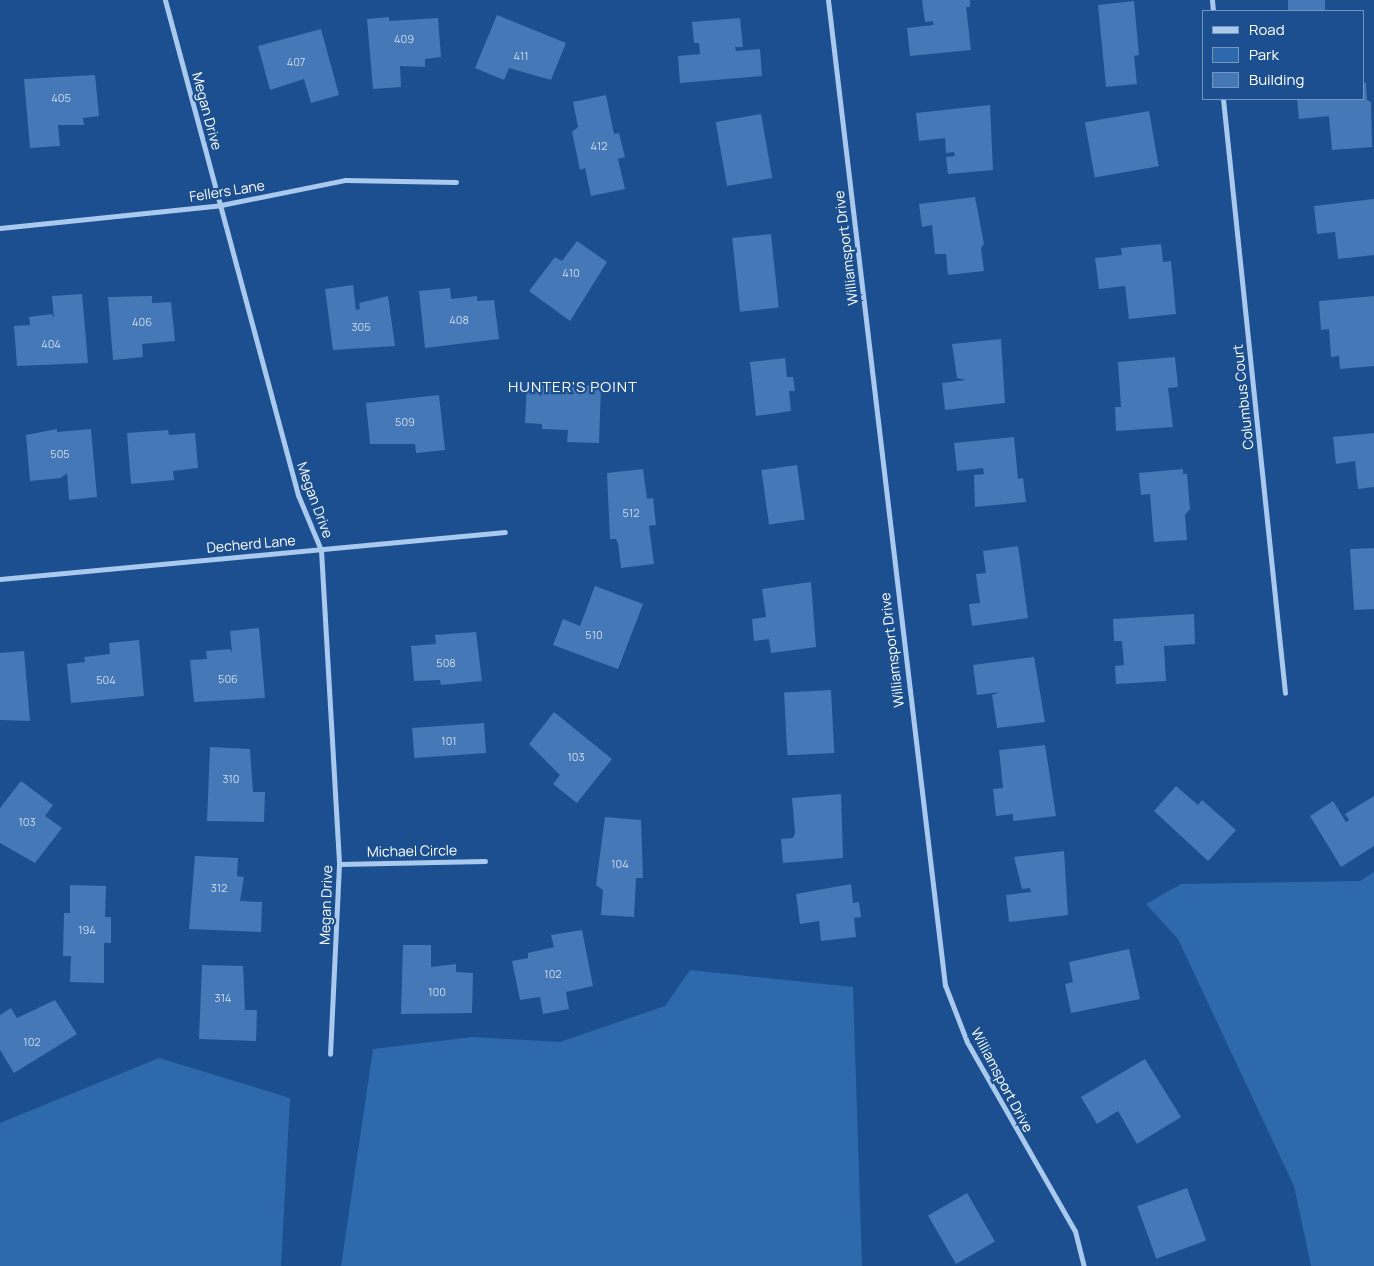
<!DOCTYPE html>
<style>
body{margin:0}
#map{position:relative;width:1374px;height:1266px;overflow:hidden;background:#1b4f8f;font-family:Manrope,sans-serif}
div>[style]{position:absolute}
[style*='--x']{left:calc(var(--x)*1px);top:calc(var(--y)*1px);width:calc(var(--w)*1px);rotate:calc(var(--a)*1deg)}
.green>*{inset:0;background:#2e69ad}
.building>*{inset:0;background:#4478b7;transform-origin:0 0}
.minor>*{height:5px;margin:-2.5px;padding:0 2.5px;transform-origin:2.5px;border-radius:2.5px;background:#a9c9ee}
span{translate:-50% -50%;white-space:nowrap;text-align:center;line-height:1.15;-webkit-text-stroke:4.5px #1b4f8f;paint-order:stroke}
.number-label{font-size:11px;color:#d0dded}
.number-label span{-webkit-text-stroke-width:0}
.street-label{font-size:14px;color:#fff}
.neighbourhood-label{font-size:15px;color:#fff;letter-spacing:1px}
.legend{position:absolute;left:1202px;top:10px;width:162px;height:90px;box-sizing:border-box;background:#1b4f8f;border:1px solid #7695bc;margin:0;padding:6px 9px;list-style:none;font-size:15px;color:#fff}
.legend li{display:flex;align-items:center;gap:10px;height:25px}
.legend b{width:25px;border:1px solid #7695bc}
</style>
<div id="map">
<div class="green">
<div style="clip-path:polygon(1374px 872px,1374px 1266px,1311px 1266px,1294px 1186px,1178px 939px,1146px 904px,1181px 884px,1360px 881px)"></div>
<div style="clip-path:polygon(690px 970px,853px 987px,862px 1266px,341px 1266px,373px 1049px,472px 1037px,560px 1042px,665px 1006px)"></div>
<div style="clip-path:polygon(159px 1058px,290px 1098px,281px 1266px,0 1266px,0 1123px)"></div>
</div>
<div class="building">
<div style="clip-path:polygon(922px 0,970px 0,970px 7px,966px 7px,971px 50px,910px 56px,907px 28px,933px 25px,933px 21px,925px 22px)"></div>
<div style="left:1288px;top:0;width:37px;height:11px"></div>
<div style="clip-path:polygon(1134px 1px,1139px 55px,1134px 56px,1137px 84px,1106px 87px,1098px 5px)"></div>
<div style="clip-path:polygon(497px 15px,566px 43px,551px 80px,509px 68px,504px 80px,475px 68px)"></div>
<div style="clip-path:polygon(389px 17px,389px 21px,438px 18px,441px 57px,425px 59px,425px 67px,400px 66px,401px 87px,373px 89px,367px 19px)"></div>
<div style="clip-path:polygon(740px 18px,743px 47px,735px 47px,736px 51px,760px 49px,762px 76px,680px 83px,678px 56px,700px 54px,699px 43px,694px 43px,692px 22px)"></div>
<div style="clip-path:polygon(321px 29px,339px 95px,311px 103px,304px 79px,270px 90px,258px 46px)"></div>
<div style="clip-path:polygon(95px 75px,99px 116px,83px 118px,84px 125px,58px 125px,60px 146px,30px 148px,24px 79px)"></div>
<div style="clip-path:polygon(1363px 83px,1366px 83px,1367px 100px,1371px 102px,1372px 147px,1332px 150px,1329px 116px,1299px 119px,1297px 99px,1363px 99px)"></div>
<div style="clip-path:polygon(606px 95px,614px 134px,619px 133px,625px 157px,618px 159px,625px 189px,591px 196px,585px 168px,580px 170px,572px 132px,578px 127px,573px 102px)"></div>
<div style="clip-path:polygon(990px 105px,993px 170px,948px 174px,946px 157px,955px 156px,954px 152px,946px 153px,945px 138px,919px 141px,916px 113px)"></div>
<div style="left:1149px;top:111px;width:56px;height:65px;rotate:80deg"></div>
<div style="left:761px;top:114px;width:65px;height:46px;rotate:80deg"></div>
<div style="clip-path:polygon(975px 197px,984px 244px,981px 248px,984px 271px,948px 275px,946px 254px,935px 254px,932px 225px,922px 227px,919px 204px)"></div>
<div style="clip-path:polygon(1374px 199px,1374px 255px,1338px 259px,1335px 232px,1317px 234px,1314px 206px)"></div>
<div style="left:771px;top:234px;width:74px;height:39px;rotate:84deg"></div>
<div style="clip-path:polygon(577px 241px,607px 262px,570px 321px,529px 291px,555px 257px,562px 261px)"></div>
<div style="clip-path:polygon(1161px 244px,1163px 262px,1171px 261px,1176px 314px,1129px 319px,1125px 286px,1099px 289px,1095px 258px,1122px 255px,1121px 248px)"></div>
<div style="clip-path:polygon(353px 285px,356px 310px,360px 309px,359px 303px,388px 296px,395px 346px,333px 350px,325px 289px)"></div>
<div style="clip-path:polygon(450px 288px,451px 299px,477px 296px,477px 301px,494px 300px,499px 339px,425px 348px,419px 291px)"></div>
<div style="clip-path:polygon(82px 294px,88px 363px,17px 366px,14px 326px,30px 325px,29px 317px,52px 314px,54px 318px,52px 296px)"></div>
<div style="clip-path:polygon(152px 296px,152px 303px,171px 302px,175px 341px,142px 344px,143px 357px,113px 360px,108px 297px)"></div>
<div style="clip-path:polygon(1374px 296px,1374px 366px,1340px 369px,1339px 356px,1331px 357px,1329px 329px,1321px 330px,1319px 301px)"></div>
<div style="clip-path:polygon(1001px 339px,1005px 403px,945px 410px,942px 383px,966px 380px,957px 378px,952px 344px)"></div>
<div style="clip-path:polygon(1175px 357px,1178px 387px,1168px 388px,1173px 427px,1116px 431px,1115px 407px,1121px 407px,1118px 362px)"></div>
<div style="clip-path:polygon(785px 358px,787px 377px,793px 377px,795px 391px,789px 391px,791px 411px,756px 416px,750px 362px)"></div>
<div style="clip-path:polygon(527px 383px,601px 386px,599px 443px,567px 442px,568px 430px,542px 429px,542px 424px,525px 423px)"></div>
<div style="clip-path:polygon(439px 395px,445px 450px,416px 453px,415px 444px,370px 444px,366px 403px)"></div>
<div style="clip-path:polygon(57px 429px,57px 432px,91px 429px,97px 497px,69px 500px,67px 473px,61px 478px,30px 481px,26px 435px)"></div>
<div style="clip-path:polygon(168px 430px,169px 435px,195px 433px,198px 468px,173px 471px,174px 480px,131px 484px,127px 433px)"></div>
<div style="clip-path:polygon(1374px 433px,1374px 487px,1358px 489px,1355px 461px,1336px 464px,1333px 437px)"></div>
<div style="clip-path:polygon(1014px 437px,1018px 479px,1023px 478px,1026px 502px,975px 507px,974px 475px,984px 474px,983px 468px,957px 471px,954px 443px)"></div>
<div style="left:797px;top:465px;width:55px;height:36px;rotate:82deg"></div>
<div style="clip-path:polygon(643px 469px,647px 499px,653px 498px,656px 525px,649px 526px,654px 564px,621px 568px,618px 543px,616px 539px,610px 539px,607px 473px)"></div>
<div style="clip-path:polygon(1183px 469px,1183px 474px,1187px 474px,1190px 509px,1185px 515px,1187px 540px,1154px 542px,1150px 494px,1141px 495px,1139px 473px)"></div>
<div style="clip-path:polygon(1018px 546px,1028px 618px,972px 626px,969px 604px,980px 603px,976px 574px,986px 573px,983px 551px)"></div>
<div style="clip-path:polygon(1374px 548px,1374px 609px,1354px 610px,1350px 549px)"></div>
<div style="clip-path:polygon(811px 582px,816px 647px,771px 653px,769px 639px,754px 641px,752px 619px,766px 617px,762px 589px)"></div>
<div style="clip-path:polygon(595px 586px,643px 604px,618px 669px,553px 645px,563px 619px,580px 626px)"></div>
<div style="clip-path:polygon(1194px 614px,1195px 644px,1164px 646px,1166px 681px,1116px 684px,1115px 666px,1124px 665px,1122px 641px,1114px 641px,1113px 619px)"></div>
<div style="clip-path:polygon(259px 628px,265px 698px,194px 702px,190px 660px,207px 659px,206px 651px,230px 649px,232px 653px,230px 631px)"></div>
<div style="clip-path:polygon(476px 632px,482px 681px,441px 685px,440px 680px,414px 681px,411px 646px,436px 644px,435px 635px)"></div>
<div style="clip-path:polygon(139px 640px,144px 696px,71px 703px,67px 664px,85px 662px,84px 657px,110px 654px,109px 643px)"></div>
<div style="clip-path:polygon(24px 651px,30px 721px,0 720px,0 653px)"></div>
<div style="clip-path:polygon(1034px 657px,1045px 722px,997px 728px,992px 695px,1000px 692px,977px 695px,973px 665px)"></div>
<div style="left:831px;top:690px;width:63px;height:47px;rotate:87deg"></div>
<div style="clip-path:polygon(554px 712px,612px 759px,577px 803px,553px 784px,560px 775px,529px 744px)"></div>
<div style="left:484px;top:723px;width:30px;height:72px;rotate:86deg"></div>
<div style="clip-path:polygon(1045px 745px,1056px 816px,1013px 821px,1013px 814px,996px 816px,993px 789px,1003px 788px,999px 750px)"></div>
<div style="clip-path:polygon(210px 747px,250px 749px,253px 792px,265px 792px,264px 822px,207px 821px)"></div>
<div style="clip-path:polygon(21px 781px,53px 805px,45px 816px,62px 828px,35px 863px,0 843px,0 808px)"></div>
<div style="clip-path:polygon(1176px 786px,1198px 805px,1202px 800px,1236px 830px,1208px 861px,1154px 811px)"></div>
<div style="clip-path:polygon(841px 794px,843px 858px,783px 863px,781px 839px,793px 838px,795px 833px,792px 798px)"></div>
<div style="clip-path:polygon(1374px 796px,1374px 846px,1341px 867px,1310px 816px,1333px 801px,1346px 822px,1349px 820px,1345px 814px)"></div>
<div style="clip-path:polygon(605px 817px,641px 820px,643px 878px,636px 878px,634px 917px,601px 915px,603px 890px,596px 885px)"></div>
<div style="clip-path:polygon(1064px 851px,1068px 915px,1009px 922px,1006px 895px,1031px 892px,1030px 888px,1022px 889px,1014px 857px)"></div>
<div style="clip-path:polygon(195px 856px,238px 858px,237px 876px,244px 877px,240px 901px,262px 902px,261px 932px,189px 929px)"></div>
<div style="clip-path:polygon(851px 884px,853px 903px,859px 902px,861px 917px,854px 918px,856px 937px,821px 941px,819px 921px,800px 924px,796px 894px)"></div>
<div style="clip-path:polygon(70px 885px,106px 886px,105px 917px,111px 917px,111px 943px,104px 943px,104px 983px,70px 982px,71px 956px,63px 956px,64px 913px,70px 913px)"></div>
<div style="clip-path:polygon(582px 930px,593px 986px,566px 992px,569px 1009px,543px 1014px,540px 997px,520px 1000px,512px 961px,528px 958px,528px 953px,554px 947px,551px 935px)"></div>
<div style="clip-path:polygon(403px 945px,431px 945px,431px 967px,456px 964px,456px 972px,473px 973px,472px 1013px,401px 1014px)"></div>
<div style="clip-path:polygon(1129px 949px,1140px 999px,1071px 1013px,1065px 984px,1073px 982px,1069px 962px)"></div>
<div style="clip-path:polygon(202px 965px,243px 966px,245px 1010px,257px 1010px,256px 1041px,199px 1039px)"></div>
<div style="clip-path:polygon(55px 1000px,77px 1034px,14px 1073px,0 1050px,0 1015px,11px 1008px,17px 1018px)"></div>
<div style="clip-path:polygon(1145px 1059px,1181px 1117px,1137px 1144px,1118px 1111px,1097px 1124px,1081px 1097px)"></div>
<div style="left:1187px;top:1188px;width:56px;height:53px;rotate:70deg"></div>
<div style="left:967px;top:1193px;width:56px;height:45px;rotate:60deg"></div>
</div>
<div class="minor">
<div style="--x:165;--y:0;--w:513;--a:74.96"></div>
<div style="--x:298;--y:495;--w:60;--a:67.3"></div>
<div style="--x:321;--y:550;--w:315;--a:86.7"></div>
<div style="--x:339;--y:864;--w:190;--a:92.7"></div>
<div style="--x:828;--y:0;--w:992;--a:83.23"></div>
<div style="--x:945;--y:985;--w:61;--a:68.9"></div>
<div style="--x:967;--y:1042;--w:218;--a:60.3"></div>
<div style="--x:1075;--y:1231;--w:36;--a:76"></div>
<div style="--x:1212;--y:0;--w:11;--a:85"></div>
<div style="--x:1223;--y:99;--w:597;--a:84.04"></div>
<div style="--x:0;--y:228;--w:222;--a:-5.9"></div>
<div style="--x:221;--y:205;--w:126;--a:-11.4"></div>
<div style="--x:345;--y:180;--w:111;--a:1"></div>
<div style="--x:0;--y:579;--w:507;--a:-5.32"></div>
<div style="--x:339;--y:864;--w:146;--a:-1.2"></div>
</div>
<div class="number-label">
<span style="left:404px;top:39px">409</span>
<span style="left:521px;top:56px">411</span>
<span style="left:296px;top:62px">407</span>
<span style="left:61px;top:98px">405</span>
<span style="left:599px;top:146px">412</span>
<span style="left:571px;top:273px">410</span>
<span style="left:459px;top:320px">408</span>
<span style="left:142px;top:322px">406</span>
<span style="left:361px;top:327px">305</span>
<span style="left:51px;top:344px">404</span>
<span style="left:405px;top:422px">509</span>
<span style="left:60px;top:454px">505</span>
<span style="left:631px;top:513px">512</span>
<span style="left:594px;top:635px">510</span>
<span style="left:446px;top:663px">508</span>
<span style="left:228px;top:679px">506</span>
<span style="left:106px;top:680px">504</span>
<span style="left:449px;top:741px">101</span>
<span style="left:576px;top:757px">103</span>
<span style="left:231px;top:779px">310</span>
<span style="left:27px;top:822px">103</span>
<span style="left:620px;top:864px">104</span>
<span style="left:219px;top:888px">312</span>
<span style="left:87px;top:930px">194</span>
<span style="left:553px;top:974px">102</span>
<span style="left:437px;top:992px">100</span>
<span style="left:223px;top:998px">314</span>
<span style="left:32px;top:1042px">102</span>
</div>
<div class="street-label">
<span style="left:207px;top:111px;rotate:75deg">Megan Drive</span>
<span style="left:227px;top:191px;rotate:-9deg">Fellers Lane</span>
<span style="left:846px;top:248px;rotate:-97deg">Williamsport Drive</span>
<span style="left:1243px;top:397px;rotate:-96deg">Columbus Court</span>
<span style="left:315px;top:500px;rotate:70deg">Megan Drive</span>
<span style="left:251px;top:544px;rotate:-5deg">Decherd Lane</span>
<span style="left:892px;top:650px;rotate:-97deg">Williamsport Drive</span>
<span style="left:412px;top:851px;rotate:-1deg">Michael Circle</span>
<span style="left:326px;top:905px;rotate:-88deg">Megan Drive</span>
<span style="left:1002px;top:1080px;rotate:62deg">Williamsport Drive</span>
</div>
<div class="neighbourhood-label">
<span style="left:573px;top:387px">HUNTER'S POINT</span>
</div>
<ul class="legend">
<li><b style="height:6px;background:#a9c9ee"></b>Road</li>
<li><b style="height:14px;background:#2e69ad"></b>Park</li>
<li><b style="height:14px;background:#4478b7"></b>Building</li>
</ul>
</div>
